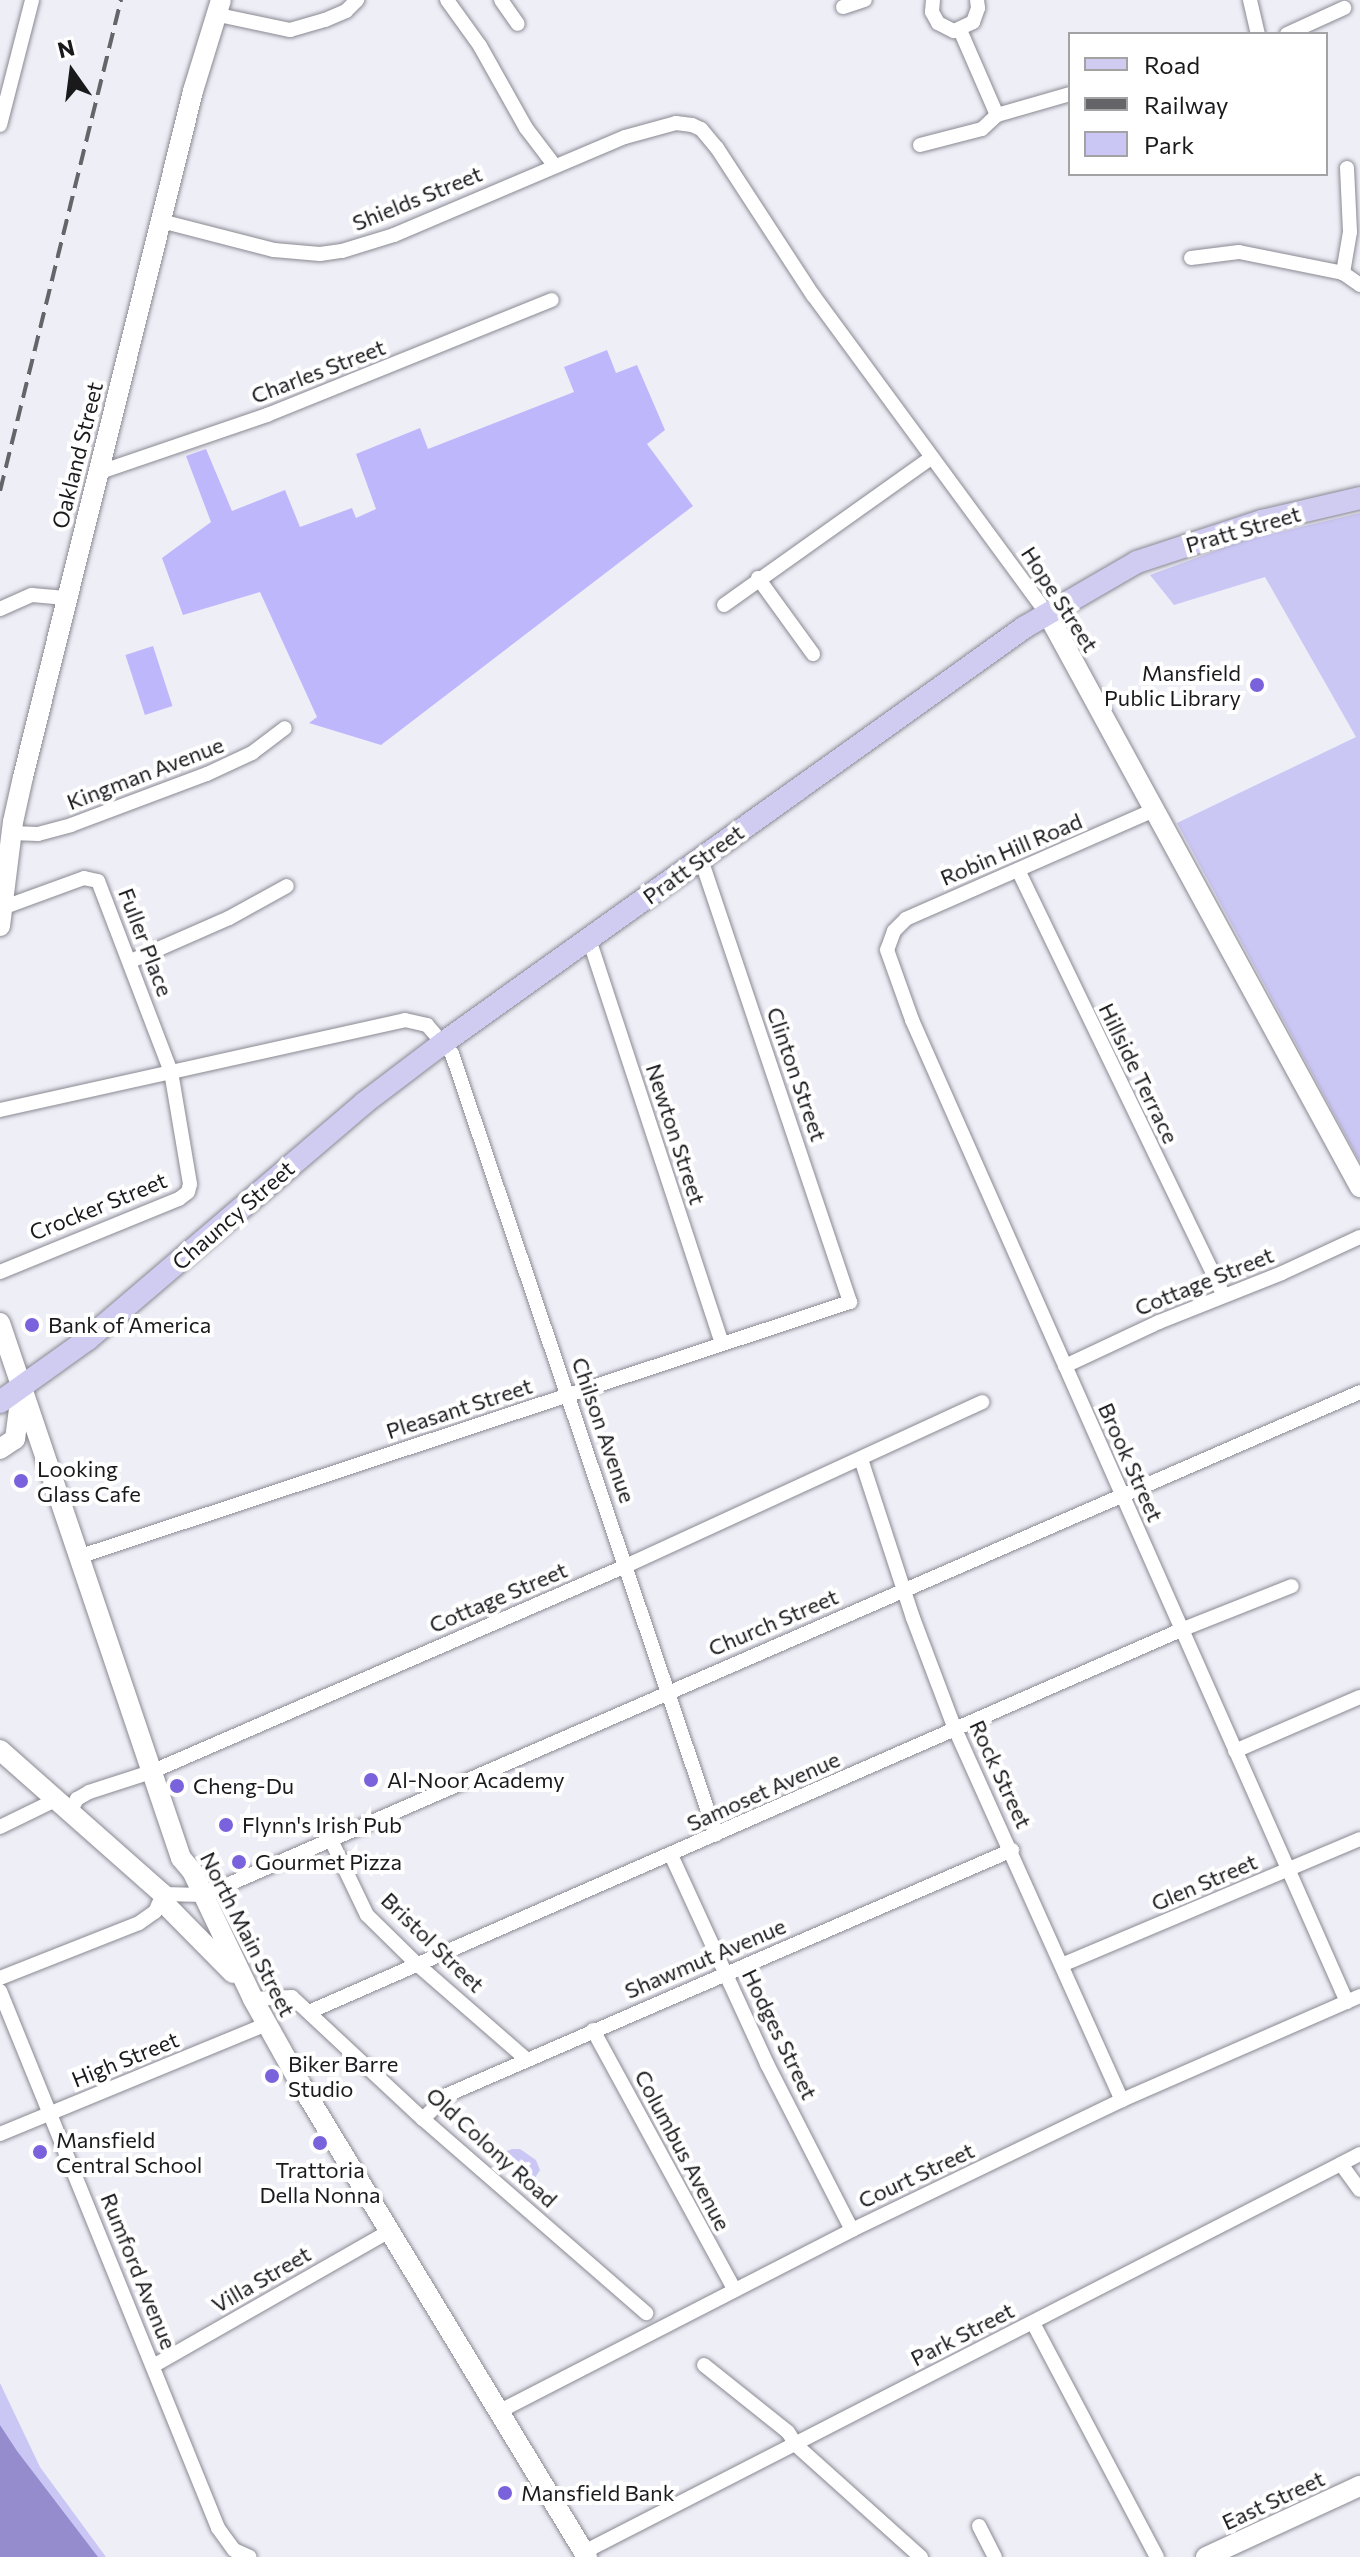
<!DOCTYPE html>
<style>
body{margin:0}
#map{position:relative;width:1360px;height:2557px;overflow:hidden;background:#eeeef7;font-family:Commissioner,sans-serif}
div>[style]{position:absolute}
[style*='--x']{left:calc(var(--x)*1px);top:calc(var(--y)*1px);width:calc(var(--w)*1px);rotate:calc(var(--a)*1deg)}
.green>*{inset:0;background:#cbc7f5}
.forest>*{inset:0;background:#bfb7fc;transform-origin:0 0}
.water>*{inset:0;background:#948ccd}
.roads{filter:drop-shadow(0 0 2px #8a8992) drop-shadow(0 0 2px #8a8992)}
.street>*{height:14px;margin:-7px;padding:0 7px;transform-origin:7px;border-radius:7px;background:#fff}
.secondary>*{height:20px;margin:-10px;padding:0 10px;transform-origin:10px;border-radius:10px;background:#fff}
.primary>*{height:22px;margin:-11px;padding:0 11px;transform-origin:11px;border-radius:11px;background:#cfcbf1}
.rail>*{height:4px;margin-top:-2px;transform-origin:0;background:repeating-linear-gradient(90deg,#646469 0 16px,transparent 0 24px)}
.dots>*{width:22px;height:22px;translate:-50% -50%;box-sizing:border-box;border:4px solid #fff;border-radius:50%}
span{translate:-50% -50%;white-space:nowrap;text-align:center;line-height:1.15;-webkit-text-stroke:8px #fff;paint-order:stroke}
.street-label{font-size:22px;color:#1a1a1d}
.poi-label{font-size:22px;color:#1a1a1d}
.right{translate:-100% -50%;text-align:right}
.left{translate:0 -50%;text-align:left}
.legend{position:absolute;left:1068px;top:32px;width:260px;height:144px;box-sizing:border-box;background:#fff;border:2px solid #a3a3a5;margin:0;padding:10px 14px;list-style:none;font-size:24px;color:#1a1a1d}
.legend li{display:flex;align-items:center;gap:16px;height:40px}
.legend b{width:40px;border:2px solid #a3a3a5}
.north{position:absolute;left:32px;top:32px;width:80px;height:80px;-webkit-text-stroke:6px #fff;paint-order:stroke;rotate:346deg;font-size:22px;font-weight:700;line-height:32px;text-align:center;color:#1a1a1d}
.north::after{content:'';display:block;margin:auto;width:28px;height:36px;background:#1a1a1d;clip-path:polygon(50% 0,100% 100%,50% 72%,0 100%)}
</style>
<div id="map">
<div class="green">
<div style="clip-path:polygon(1360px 513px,1360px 1162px,1177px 823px,1356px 737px,1265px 577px,1174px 605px,1150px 575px,1242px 541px)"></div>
<div style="clip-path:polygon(512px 2149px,520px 2149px,536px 2160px,540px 2170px,533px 2181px,529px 2182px,498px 2155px)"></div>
<div style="clip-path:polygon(0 2383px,40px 2467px,106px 2557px,0 2557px)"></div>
</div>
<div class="forest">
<div style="clip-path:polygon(607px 350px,616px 373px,637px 365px,665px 430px,647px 444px,693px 506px,381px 745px,309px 723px,317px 717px,260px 592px,183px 615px,162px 558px,211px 522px,186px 456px,206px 449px,232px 511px,285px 490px,300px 527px,352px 508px,356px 518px,376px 509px,356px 454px,420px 428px,428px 449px,574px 392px,564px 367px)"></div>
<div style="left:153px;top:646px;width:63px;height:29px;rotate:72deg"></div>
</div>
<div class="water">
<div style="clip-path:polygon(0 2425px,17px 2451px,98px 2557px,0 2557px)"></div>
</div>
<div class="roads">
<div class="street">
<div style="--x:447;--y:0;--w:57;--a:54.3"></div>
<div style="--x:480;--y:46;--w:94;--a:60.7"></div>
<div style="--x:526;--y:128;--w:48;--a:52.7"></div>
<div style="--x:501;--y:0;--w:29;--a:55"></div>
<div style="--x:933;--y:0;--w:12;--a:95"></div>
<div style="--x:932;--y:12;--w:13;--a:61"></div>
<div style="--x:938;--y:23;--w:18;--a:27"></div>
<div style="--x:954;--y:31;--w:21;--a:-25"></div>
<div style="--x:973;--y:22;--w:15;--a:-70"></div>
<div style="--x:978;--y:8;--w:8;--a:-97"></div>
<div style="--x:1250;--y:0;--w:35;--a:77"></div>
<div style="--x:843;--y:7;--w:23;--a:-18"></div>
<div style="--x:214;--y:14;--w:78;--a:11.9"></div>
<div style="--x:290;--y:30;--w:36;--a:-16"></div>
<div style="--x:325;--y:20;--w:23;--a:-23"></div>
<div style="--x:346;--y:11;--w:16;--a:-45"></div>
<div style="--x:960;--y:30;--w:93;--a:66.5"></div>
<div style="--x:1287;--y:34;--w:63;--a:-24.5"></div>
<div style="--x:0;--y:125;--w:129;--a:-75.6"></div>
<div style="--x:920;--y:145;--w:64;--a:-14.5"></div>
<div style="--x:982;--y:129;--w:21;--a:-43"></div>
<div style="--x:997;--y:115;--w:76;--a:-16"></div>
<div style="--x:1347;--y:168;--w:64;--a:87.3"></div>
<div style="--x:1350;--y:232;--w:42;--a:99.7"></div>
<div style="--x:1343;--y:273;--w:21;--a:35"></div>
<div style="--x:161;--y:221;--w:117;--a:14.4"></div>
<div style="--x:274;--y:250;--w:46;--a:5"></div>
<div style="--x:320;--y:254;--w:22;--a:-8"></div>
<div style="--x:342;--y:251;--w:54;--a:-17.1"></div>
<div style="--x:394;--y:235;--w:251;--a:-23"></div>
<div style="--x:625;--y:137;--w:53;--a:-15.4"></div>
<div style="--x:676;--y:123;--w:16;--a:7"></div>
<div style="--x:692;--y:125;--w:10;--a:24"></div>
<div style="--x:701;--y:129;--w:25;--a:50"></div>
<div style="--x:717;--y:148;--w:176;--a:56.9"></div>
<div style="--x:813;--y:295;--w:395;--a:53.7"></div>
<div style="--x:1191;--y:258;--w:48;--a:-7.1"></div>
<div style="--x:1239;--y:252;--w:106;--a:11.4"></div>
<div style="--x:97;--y:473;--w:180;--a:-18.8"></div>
<div style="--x:267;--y:415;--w:307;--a:-22"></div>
<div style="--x:758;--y:578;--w:94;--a:54.1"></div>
<div style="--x:724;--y:605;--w:255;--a:-35.4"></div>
<div style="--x:0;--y:609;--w:35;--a:-24"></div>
<div style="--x:32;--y:595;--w:34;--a:5"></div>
<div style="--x:1154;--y:810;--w:271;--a:156.3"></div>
<div style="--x:906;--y:919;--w:17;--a:135"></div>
<div style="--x:894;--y:931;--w:20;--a:110"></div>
<div style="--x:887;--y:950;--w:74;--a:70.3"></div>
<div style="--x:912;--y:1020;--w:1074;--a:66.11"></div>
<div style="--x:11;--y:833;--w:27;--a:2"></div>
<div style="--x:38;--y:834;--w:34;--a:-15"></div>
<div style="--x:71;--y:825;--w:145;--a:-20.6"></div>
<div style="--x:207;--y:774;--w:50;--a:-25"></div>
<div style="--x:252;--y:753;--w:41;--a:-37.1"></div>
<div style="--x:1018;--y:870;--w:471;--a:64.2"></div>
<div style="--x:589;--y:939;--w:426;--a:71.8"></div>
<div style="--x:131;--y:961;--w:107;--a:-23.7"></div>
<div style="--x:229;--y:918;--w:66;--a:-28.9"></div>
<div style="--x:0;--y:1110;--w:415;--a:-12.5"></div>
<div style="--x:405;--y:1020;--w:23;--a:13"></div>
<div style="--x:427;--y:1025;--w:38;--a:49"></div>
<div style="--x:452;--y:1054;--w:824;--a:71.32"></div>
<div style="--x:0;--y:1272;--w:193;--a:-22.2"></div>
<div style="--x:179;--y:1199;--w:11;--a:-38"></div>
<div style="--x:188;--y:1192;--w:8;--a:-76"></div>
<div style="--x:190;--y:1184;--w:114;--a:-99.6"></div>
<div style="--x:171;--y:1072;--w:204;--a:-110.9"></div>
<div style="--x:98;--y:881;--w:14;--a:-168"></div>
<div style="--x:84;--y:878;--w:87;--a:159.9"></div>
<div style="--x:1065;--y:1366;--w:104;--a:-25.1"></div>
<div style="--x:1159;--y:1322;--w:132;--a:-21.7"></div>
<div style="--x:1282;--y:1273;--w:86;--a:-24.8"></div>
<div style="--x:861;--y:1459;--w:167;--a:71.9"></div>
<div style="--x:913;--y:1618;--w:119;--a:69.3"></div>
<div style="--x:955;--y:1729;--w:407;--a:65.8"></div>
<div style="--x:81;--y:1556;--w:810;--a:-18.28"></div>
<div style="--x:850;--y:1302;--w:466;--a:-108.6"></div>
<div style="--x:1235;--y:1751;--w:136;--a:-23.4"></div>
<div style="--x:70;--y:1812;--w:15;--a:-62"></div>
<div style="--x:77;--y:1799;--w:14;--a:-30"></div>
<div style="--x:89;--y:1792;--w:65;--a:-17.9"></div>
<div style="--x:151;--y:1772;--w:520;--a:-23.46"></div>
<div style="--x:628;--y:1565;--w:390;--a:-24.7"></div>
<div style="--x:0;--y:1827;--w:61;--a:-26.1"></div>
<div style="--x:331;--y:1840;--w:83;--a:64.4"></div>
<div style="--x:367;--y:1915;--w:71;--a:44.4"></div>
<div style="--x:418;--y:1965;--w:143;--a:41"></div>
<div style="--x:671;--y:1855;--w:230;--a:65.3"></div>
<div style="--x:767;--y:2064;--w:186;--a:62.9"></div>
<div style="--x:1064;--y:1964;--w:321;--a:-22.9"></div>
<div style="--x:0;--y:1978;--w:149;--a:-21.6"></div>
<div style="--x:139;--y:1923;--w:19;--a:-35"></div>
<div style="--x:155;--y:1912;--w:20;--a:-66"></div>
<div style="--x:163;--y:1894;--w:41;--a:1.4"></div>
<div style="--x:204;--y:1895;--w:1261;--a:-23.51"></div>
<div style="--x:0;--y:1991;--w:580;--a:67.9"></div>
<div style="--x:218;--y:2528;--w:27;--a:54"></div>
<div style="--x:234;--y:2550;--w:17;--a:24"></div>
<div style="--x:253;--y:1999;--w:39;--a:-3"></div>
<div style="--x:292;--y:1997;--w:179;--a:43"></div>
<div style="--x:423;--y:2119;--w:296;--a:41"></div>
<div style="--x:309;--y:2012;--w:952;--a:-23.66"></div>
<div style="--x:1181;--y:1630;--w:119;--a:-21.6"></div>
<div style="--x:593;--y:2030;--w:296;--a:61.4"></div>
<div style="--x:423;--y:2119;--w:34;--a:-45"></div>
<div style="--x:447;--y:2095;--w:616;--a:-23.44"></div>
<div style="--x:0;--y:2134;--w:289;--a:-22.4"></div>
<div style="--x:1341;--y:2164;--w:32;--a:54"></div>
<div style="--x:1033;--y:2323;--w:265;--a:62.1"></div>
<div style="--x:704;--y:2365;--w:107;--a:38.6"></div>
<div style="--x:788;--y:2432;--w:15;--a:58"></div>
<div style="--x:796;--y:2445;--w:168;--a:41.9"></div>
<div style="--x:153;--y:2366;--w:274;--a:-29.7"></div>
<div style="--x:500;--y:2411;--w:396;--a:-27.2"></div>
<div style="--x:852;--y:2230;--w:300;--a:-25.7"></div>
<div style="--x:1122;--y:2100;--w:260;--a:-23.6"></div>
<div style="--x:979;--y:2526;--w:35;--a:63"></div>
<div style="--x:584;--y:2552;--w:872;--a:-27.15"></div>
</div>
<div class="secondary">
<div style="--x:1047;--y:613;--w:654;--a:61.4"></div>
<div style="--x:0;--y:926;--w:105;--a:-82.9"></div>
<div style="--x:13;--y:822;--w:46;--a:-77.5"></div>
<div style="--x:23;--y:777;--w:707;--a:-76.08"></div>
<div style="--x:193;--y:91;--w:95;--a:-72.9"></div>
<div style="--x:0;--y:1323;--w:565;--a:71.31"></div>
<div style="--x:181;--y:1858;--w:17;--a:50"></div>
<div style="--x:192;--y:1871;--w:142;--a:64.5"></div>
<div style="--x:253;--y:1999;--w:98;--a:60.8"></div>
<div style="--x:301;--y:2085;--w:552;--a:58.79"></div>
<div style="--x:0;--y:1449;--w:18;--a:-34"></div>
<div style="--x:15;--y:1439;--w:45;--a:-82.4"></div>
<div style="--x:0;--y:1750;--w:217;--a:41.5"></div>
<div style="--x:163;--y:1894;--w:10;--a:79"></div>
<div style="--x:165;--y:1904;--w:97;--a:45.4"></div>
<div style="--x:1206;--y:2557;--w:170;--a:-24.8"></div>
</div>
<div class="primary">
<div style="--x:0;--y:1402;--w:108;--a:-35.6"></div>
<div style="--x:88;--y:1339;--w:363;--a:-40.5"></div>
<div style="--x:364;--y:1103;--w:99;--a:-37.2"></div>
<div style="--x:443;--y:1043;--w:715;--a:-35.56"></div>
<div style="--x:1025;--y:627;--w:129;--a:-30.1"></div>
<div style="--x:1137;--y:562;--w:132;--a:-18.2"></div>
<div style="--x:1262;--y:521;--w:101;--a:-13.2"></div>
</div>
</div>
<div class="rail">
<div style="--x:0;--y:491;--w:506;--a:-76.16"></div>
</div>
<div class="dots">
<div style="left:1257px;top:685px;background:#7b62dd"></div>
<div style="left:32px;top:1325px;background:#7b62dd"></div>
<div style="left:21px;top:1481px;background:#7b62dd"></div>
<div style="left:371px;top:1780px;background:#7b62dd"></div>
<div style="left:177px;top:1786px;background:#7b62dd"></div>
<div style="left:226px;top:1825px;background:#7b62dd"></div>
<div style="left:239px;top:1862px;background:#7b62dd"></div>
<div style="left:272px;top:2076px;background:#7b62dd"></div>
<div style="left:320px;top:2143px;background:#7b62dd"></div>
<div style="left:40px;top:2152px;background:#7b62dd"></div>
<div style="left:505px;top:2493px;background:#7b62dd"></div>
</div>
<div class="street-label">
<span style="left:417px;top:198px;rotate:-22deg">Shields Street</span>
<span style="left:318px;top:371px;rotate:-21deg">Charles Street</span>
<span style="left:77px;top:455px;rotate:-76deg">Oakland Street</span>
<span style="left:1243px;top:529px;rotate:-16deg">Pratt Street</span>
<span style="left:1060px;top:599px;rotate:57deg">Hope Street</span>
<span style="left:145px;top:773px;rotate:-21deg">Kingman Avenue</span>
<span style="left:1011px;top:849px;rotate:-23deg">Robin Hill Road</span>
<span style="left:693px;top:864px;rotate:-36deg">Pratt Street</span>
<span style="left:146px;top:942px;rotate:69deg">Fuller Place</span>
<span style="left:1139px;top:1073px;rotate:64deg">Hillside Terrace</span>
<span style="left:797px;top:1074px;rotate:71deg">Clinton Street</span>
<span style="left:676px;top:1134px;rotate:72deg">Newton Street</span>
<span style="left:98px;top:1206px;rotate:-22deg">Crocker Street</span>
<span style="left:233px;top:1215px;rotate:-41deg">Chauncy Street</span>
<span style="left:1204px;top:1281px;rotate:-22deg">Cottage Street</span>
<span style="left:459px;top:1408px;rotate:-18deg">Pleasant Street</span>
<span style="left:604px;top:1430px;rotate:71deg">Chilson Avenue</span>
<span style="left:1131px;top:1462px;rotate:66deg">Brook Street</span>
<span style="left:498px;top:1597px;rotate:-23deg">Cottage Street</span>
<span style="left:773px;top:1622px;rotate:-23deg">Church Street</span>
<span style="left:1001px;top:1774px;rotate:65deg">Rock Street</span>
<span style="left:763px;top:1791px;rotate:-24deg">Samoset Avenue</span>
<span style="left:1204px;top:1882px;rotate:-23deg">Glen Street</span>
<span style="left:248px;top:1934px;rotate:63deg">North Main Street</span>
<span style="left:433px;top:1942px;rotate:44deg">Bristol Street</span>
<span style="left:705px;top:1958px;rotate:-23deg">Shawmut Avenue</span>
<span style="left:780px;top:2034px;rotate:64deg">Hodges Street</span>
<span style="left:125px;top:2059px;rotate:-22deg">High Street</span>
<span style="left:492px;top:2147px;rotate:42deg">Old Colony Road</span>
<span style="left:683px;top:2150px;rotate:62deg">Columbus Avenue</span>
<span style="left:916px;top:2175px;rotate:-25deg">Court Street</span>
<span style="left:139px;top:2271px;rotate:68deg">Rumford Avenue</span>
<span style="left:261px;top:2279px;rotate:-30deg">Villa Street</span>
<span style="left:962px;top:2334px;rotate:-27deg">Park Street</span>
<span style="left:1273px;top:2500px;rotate:-25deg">East Street</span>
</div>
<div class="poi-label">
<span class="right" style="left:1241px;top:685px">Mansfield<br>Public Library</span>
<span class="left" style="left:48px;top:1325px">Bank of America</span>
<span class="left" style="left:37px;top:1481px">Looking<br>Glass Cafe</span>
<span class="left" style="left:387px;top:1780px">Al-Noor Academy</span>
<span class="left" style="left:193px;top:1786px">Cheng-Du</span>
<span class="left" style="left:242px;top:1825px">Flynn's Irish Pub</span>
<span class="left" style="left:255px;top:1862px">Gourmet Pizza</span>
<span class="left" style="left:288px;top:2076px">Biker Barre<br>Studio</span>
<span class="left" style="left:56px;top:2152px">Mansfield<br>Central School</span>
<span style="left:320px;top:2182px">Trattoria<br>Della Nonna</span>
<span class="left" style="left:521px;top:2493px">Mansfield Bank</span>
</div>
<ul class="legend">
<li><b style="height:10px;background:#cfcbf1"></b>Road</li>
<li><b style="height:10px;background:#646469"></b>Railway</li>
<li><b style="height:22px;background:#cbc7f5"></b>Park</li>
</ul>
<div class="north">N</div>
</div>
